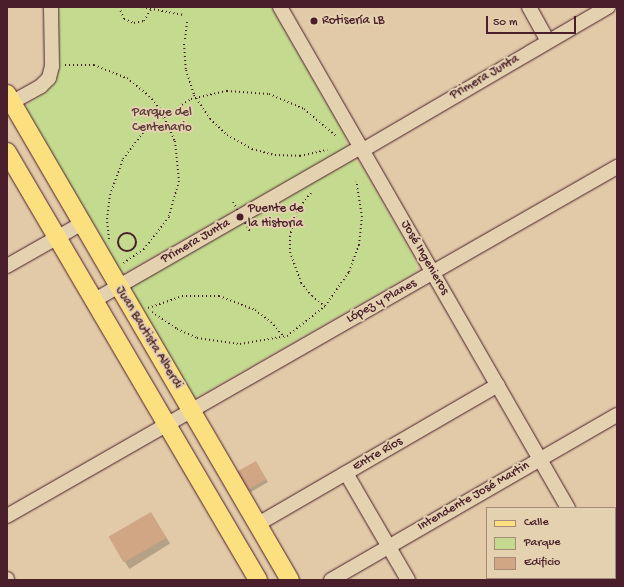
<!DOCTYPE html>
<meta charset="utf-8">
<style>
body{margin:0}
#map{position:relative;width:624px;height:587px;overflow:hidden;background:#e2caa8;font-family:"Gochi Hand",sans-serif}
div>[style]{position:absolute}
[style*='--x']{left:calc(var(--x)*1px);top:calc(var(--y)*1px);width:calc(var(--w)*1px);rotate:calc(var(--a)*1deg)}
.green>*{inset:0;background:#c4da8f}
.shadow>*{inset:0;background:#0003;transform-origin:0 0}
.building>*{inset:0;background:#d1a685;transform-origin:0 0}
.path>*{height:2px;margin-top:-1px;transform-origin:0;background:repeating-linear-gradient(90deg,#4a1f2b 0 1px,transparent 0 4px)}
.path>.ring{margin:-1px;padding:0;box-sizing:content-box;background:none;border:2px solid #4a1f2b;border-radius:50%}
.roads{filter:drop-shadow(0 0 1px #4a1f2b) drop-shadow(0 0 1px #4a1f2b)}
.minor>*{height:14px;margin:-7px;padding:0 7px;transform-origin:7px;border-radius:7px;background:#e4d1af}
.major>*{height:18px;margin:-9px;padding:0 9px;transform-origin:9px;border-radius:9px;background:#fce080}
.path-bridge>*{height:2px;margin-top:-1px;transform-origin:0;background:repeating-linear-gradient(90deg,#4a1f2b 0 1px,transparent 0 4px)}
.dots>*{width:11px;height:11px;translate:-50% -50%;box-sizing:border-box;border:2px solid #e4d1af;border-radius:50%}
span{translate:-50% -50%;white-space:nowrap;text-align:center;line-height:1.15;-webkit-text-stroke:4px #e4d1af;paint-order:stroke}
.poi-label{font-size:13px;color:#4a1f2b}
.left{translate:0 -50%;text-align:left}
.street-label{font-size:13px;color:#4a1f2b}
.park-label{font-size:13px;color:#5c3b3a}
.frame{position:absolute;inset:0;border:8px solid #4a1f2b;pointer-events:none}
.legend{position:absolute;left:486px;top:507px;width:130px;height:72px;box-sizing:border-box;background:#e4d1af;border:1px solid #a68a7a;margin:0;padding:5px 7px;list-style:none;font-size:12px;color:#4a1f2b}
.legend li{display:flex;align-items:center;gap:8px;height:20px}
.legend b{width:20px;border:1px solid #a68a7a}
.scale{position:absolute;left:486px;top:16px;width:90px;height:18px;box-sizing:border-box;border:2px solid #4a1f2b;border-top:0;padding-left:5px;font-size:12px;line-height:14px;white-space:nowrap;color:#4a1f2b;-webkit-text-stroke:3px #e4d1af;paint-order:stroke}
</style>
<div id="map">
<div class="green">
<div style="clip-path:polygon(57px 7px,271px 7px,346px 137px,346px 148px,121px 275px,25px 107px,55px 82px)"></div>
<div style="clip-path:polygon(353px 160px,361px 165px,417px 263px,416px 272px,192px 400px,130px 287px)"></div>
</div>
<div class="shadow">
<div style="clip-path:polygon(256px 463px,268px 482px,251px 492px,248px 489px)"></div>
<div style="left:151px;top:513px;width:36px;height:48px;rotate:58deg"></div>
</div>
<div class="building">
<div style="left:256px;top:461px;width:21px;height:22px;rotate:61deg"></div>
<div style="left:151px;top:512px;width:30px;height:49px;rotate:60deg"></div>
</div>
<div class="path">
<div style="--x:119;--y:7;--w:13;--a:67"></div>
<div style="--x:124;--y:19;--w:11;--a:22"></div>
<div style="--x:134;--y:23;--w:10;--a:-11"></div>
<div style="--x:144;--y:21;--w:14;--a:-60"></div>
<div style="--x:142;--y:7;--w:42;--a:11"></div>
<div style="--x:185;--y:39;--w:17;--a:-83"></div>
<div style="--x:184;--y:44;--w:26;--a:86"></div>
<div style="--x:186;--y:70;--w:26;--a:72"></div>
<div style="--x:194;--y:95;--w:29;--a:56"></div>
<div style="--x:210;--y:119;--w:23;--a:43"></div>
<div style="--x:227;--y:135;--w:29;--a:29"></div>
<div style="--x:252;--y:149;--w:24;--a:15"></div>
<div style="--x:275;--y:155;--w:25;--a:2"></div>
<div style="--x:300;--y:156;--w:28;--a:-13"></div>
<div style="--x:65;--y:65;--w:29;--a:0"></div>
<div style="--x:94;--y:65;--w:35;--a:22"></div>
<div style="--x:127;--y:78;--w:28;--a:39"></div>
<div style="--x:149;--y:96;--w:18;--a:49"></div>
<div style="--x:161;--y:110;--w:34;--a:66"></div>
<div style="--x:175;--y:141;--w:40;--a:84.3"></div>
<div style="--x:179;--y:181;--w:37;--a:106"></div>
<div style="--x:169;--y:217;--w:41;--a:128"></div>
<div style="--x:144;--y:249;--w:27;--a:146"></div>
<div style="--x:311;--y:193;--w:16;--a:130"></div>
<div style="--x:301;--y:205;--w:17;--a:115"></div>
<div style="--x:294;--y:220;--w:16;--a:104"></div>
<div style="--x:290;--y:236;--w:16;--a:90"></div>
<div style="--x:290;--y:252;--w:33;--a:70"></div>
<div style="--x:301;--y:283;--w:17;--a:50"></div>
<div style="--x:312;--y:296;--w:19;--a:39"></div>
<div class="ring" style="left:118px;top:233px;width:16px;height:16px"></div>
<div style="--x:109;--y:239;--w:20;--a:-96"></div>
<div style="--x:107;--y:219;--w:24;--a:-83"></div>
<div style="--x:110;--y:195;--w:38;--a:-70"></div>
<div style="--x:123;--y:159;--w:41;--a:-52.9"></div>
<div style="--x:148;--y:126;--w:51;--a:-32.1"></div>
<div style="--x:191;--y:99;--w:37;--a:-13"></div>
<div style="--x:227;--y:91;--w:42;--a:4.1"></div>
<div style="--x:269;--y:94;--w:38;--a:23"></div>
<div style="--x:304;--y:109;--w:42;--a:40.2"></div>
<div style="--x:325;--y:306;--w:42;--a:-54.8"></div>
<div style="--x:349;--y:272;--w:29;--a:-70"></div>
<div style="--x:359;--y:245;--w:28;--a:-84"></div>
<div style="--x:362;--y:217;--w:36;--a:-99"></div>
<div style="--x:148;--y:308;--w:36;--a:-19"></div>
<div style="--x:182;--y:296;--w:37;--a:0"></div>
<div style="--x:219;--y:296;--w:39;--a:21"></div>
<div style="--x:255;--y:310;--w:20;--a:37"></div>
<div style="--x:271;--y:322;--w:20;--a:49"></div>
<div style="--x:152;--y:312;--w:30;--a:34"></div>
<div style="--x:177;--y:329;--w:22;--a:24"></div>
<div style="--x:197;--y:338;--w:43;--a:7.9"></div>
<div style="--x:240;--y:344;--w:48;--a:-9.7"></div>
<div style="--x:287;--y:336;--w:47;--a:-38.1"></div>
</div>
<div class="roads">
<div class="minor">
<div style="--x:280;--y:7;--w:578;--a:60.11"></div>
<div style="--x:529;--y:7;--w:39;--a:61"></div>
<div style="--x:7;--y:105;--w:39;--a:-29"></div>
<div style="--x:41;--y:86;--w:11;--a:-45"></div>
<div style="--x:49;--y:78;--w:12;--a:-76"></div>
<div style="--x:52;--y:66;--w:59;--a:-91"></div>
<div style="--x:363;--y:150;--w:284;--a:-30.3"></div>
<div style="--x:7;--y:266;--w:85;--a:-29.6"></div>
<div style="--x:93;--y:301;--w:309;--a:-29.9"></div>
<div style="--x:346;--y:473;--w:124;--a:59.9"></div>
<div style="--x:7;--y:516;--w:703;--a:-29.78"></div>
<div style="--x:258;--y:524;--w:277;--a:-30.1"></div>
<div style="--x:608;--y:578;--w:2;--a:63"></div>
<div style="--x:7;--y:579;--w:1;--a:90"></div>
<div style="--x:331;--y:580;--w:330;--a:-30"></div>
</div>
<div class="major">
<div style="--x:7;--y:94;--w:562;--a:59.79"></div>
<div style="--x:7;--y:152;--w:496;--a:59.6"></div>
</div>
</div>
<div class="path-bridge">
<div style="--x:233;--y:202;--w:34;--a:60"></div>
</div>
<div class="dots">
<div style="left:314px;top:21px;background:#4a1f2b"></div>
<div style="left:240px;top:217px;background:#4a1f2b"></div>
</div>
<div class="poi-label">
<span class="left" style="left:322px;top:21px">Rotisería LB</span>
<span class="left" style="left:248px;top:217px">Puente de<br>la Historia</span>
</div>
<div class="street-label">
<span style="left:485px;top:78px;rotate:-30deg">Primera Junta</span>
<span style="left:196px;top:242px;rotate:-30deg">Primera Junta</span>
<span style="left:424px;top:258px;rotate:60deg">José Ingenieros</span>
<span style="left:382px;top:302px;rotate:-29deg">López y Planes</span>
<span style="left:148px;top:338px;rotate:59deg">Juan Bautista Alberdi</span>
<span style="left:378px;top:455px;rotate:-30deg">Entre Ríos</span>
<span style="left:474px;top:497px;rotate:-30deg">Intendente José Martin</span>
</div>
<div class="park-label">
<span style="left:162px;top:121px">Parque del<br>Centenario</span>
</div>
<div class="frame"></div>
<ul class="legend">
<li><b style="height:5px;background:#fce080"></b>Calle</li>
<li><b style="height:11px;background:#c4da8f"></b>Parque</li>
<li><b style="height:11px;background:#d1a685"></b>Edificio</li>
</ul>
<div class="scale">50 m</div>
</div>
